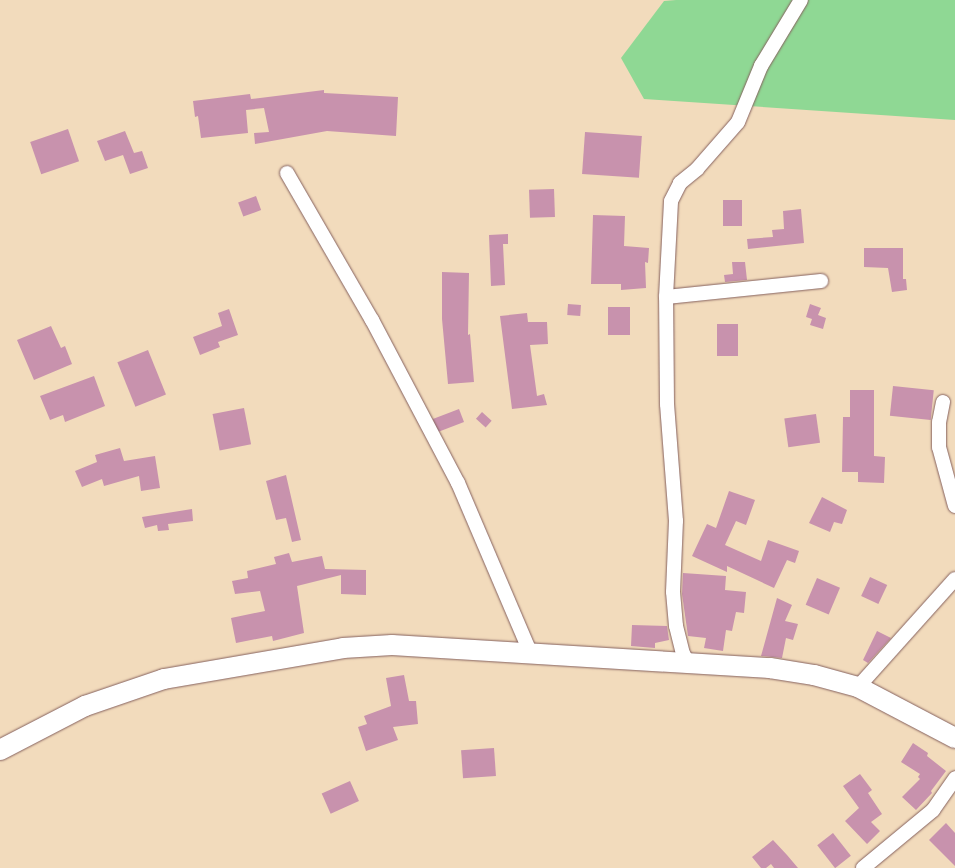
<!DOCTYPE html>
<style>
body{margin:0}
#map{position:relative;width:955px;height:868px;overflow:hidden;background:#f2dbbc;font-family:"IM FELL Double Pica",serif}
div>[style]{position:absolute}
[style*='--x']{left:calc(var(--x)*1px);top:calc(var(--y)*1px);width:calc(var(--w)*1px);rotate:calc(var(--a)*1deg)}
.green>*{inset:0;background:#8fd894}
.building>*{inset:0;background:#c892ad;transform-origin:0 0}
.roads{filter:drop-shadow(0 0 1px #85615e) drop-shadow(0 0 1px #85615e)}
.street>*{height:14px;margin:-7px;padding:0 7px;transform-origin:7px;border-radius:7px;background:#fff}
.secondary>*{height:20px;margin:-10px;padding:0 10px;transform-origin:10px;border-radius:10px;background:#fff}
span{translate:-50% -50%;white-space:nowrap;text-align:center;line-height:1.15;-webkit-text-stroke:4px #fbf7ec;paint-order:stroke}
</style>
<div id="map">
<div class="green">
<div style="clip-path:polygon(676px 0,955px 0,955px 120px,644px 99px,621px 58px,664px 1px)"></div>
</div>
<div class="building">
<div style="clip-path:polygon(324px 90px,324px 93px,398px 97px,396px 136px,327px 131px,255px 144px,254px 133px,269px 132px,264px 108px,246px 110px,248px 133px,201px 138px,198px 116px,195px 117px,193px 101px,250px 94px,251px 99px)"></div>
<div style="left:68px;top:129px;width:34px;height:40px;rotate:71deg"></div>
<div style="clip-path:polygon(125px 131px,134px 153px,142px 151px,148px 168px,130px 174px,123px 155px,105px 161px,97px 141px)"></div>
<div style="left:585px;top:132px;width:57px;height:42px;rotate:4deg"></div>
<div style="left:554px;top:189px;width:28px;height:25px;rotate:88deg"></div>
<div style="left:256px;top:196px;width:15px;height:19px;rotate:70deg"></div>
<div style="left:723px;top:200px;width:19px;height:26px"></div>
<div style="clip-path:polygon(801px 209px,804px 243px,748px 249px,747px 239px,773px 237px,772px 230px,784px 229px,783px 211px)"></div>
<div style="clip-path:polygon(593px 215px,625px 216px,624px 246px,649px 248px,648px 263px,645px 262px,646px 288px,621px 290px,621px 284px,591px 284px)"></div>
<div style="clip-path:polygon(508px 234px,508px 244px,503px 244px,505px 285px,491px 286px,489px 235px)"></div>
<div style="clip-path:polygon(864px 248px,903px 248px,903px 279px,906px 279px,907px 290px,892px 292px,888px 268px,864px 267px)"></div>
<div style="clip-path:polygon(732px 262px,745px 262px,747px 280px,725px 282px,724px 275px,733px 274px)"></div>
<div style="clip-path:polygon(442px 272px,469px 273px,468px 335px,470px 334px,474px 382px,448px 384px,442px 319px)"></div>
<div style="left:568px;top:304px;width:13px;height:11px;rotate:4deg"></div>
<div style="clip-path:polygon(810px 304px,821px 308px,818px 315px,826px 318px,823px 329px,810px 325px,812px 319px,806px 317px)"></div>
<div style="left:608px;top:307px;width:22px;height:28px"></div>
<div style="clip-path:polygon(229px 309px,238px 335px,218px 342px,220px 347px,200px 355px,193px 337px,222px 326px,218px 313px)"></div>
<div style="clip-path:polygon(527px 313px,528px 322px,547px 322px,548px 344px,530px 345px,537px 396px,544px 394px,547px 405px,512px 409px,500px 316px)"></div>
<div style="left:717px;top:324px;width:21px;height:32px"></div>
<div style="clip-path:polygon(51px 326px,61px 348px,65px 346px,72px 364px,34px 380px,17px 340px)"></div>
<div style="left:148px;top:350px;width:48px;height:33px;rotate:68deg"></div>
<div style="clip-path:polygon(94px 376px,105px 406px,65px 422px,63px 415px,50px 420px,40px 396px)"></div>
<div style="left:893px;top:386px;width:41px;height:30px;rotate:6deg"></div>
<div style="clip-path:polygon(850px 390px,874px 390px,874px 456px,885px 457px,884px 483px,858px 482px,858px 472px,842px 472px,843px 417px,850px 417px)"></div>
<div style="left:244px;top:408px;width:37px;height:32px;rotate:79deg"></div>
<div style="left:459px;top:409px;width:14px;height:28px;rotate:69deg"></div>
<div style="left:482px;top:412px;width:13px;height:9px;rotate:42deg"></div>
<div style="left:816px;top:414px;width:29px;height:32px;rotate:82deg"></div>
<div style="clip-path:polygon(120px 448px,124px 461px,155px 456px,160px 488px,141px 491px,139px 476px,104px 486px,102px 479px,82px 487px,75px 471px,97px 462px,95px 455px)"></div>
<div style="clip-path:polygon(286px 475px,301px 540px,292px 542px,286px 518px,276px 520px,266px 481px)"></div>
<div style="clip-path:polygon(729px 491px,755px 500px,746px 525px,736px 521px,725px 545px,761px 561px,768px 540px,799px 551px,795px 563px,787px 560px,774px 588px,727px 566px,727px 572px,692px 556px,707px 524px,716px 528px)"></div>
<div style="clip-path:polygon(822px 497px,847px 510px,842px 524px,834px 522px,830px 532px,809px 523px)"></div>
<div style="clip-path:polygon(192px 509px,193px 521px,168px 524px,169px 530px,158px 531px,157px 525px,145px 528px,142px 517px)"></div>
<div style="clip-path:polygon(289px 553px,292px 562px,322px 556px,325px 569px,366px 570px,366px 595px,341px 594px,341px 575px,297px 586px,304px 633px,273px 641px,272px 636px,236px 643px,231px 618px,265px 611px,260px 591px,235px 594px,232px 581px,248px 578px,247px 571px,276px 564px,274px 557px)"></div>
<div style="clip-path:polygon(683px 573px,726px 576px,725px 590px,746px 592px,744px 613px,736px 612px,732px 631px,726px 630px,723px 651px,704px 648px,706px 638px,688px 636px,682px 594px)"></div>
<div style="left:870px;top:577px;width:19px;height:21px;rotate:25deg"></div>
<div style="left:817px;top:578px;width:25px;height:29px;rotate:23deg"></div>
<div style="clip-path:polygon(777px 598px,792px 605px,785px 621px,798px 624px,793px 640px,786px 638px,782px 658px,761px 656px)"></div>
<div style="clip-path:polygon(632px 625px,667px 626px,669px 640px,655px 643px,655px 648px,631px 646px)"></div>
<div style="clip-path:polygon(877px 631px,891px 638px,868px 663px,863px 660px)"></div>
<div style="clip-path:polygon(404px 675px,409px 701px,416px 701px,418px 724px,393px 727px,398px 740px,366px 751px,358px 727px,367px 724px,364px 716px,391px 706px,386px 678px)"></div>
<div style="clip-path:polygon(913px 743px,928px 753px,927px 756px,946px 771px,931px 791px,932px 793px,916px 810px,902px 797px,920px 779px,918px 777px,920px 774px,901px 762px)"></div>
<div style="left:494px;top:748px;width:28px;height:33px;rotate:86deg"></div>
<div style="clip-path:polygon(860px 774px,872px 790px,868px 793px,882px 814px,871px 822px,880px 831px,867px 844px,845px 821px,859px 808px,843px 786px)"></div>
<div style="left:350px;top:781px;width:22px;height:31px;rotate:66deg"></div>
<div style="clip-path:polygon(946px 823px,955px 833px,955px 866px,929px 840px)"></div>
<div style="left:833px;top:833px;width:29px;height:20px;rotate:52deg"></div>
<div style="clip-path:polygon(773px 840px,787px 855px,798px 868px,774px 868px,771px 864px,766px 868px,761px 868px,752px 857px)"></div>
</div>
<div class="roads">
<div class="street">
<div style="--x:287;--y:173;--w:170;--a:60"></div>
<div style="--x:372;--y:320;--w:184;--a:62.2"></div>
<div style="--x:458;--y:483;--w:186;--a:66.9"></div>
<div style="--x:666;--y:297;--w:156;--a:-5.9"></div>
<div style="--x:943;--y:402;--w:20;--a:101"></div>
<div style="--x:939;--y:422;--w:25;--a:90"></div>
<div style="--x:939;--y:447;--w:61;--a:74.8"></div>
<div style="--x:690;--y:665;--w:13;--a:-122"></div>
<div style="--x:683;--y:654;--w:29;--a:-104"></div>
<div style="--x:676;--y:626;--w:34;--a:-95"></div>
<div style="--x:673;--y:592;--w:71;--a:-87.6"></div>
<div style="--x:676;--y:521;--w:117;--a:-94.4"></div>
<div style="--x:667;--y:404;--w:107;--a:-90.5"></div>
<div style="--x:666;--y:297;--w:96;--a:-87"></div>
<div style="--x:671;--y:201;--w:20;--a:-63"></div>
<div style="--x:680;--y:183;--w:22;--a:-39"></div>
<div style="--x:697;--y:169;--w:62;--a:-48.9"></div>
<div style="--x:738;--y:122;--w:61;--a:-67.7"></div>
<div style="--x:761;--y:66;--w:77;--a:-58.8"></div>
<div style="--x:858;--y:687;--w:145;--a:-48.1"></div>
<div style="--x:863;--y:868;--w:91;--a:-39.6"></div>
<div style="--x:933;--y:810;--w:39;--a:-55"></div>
</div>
<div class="secondary">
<div style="--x:0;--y:750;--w:96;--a:-27.4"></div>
<div style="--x:85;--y:706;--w:83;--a:-18.9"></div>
<div style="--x:164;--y:679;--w:182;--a:-9.8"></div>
<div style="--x:343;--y:648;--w:49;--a:-3.5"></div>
<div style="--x:392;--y:645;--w:379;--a:3.5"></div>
<div style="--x:770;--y:668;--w:45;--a:9"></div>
<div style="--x:814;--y:675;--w:46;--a:15.3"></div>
<div style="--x:858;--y:687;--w:110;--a:27.7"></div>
</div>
</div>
</div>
